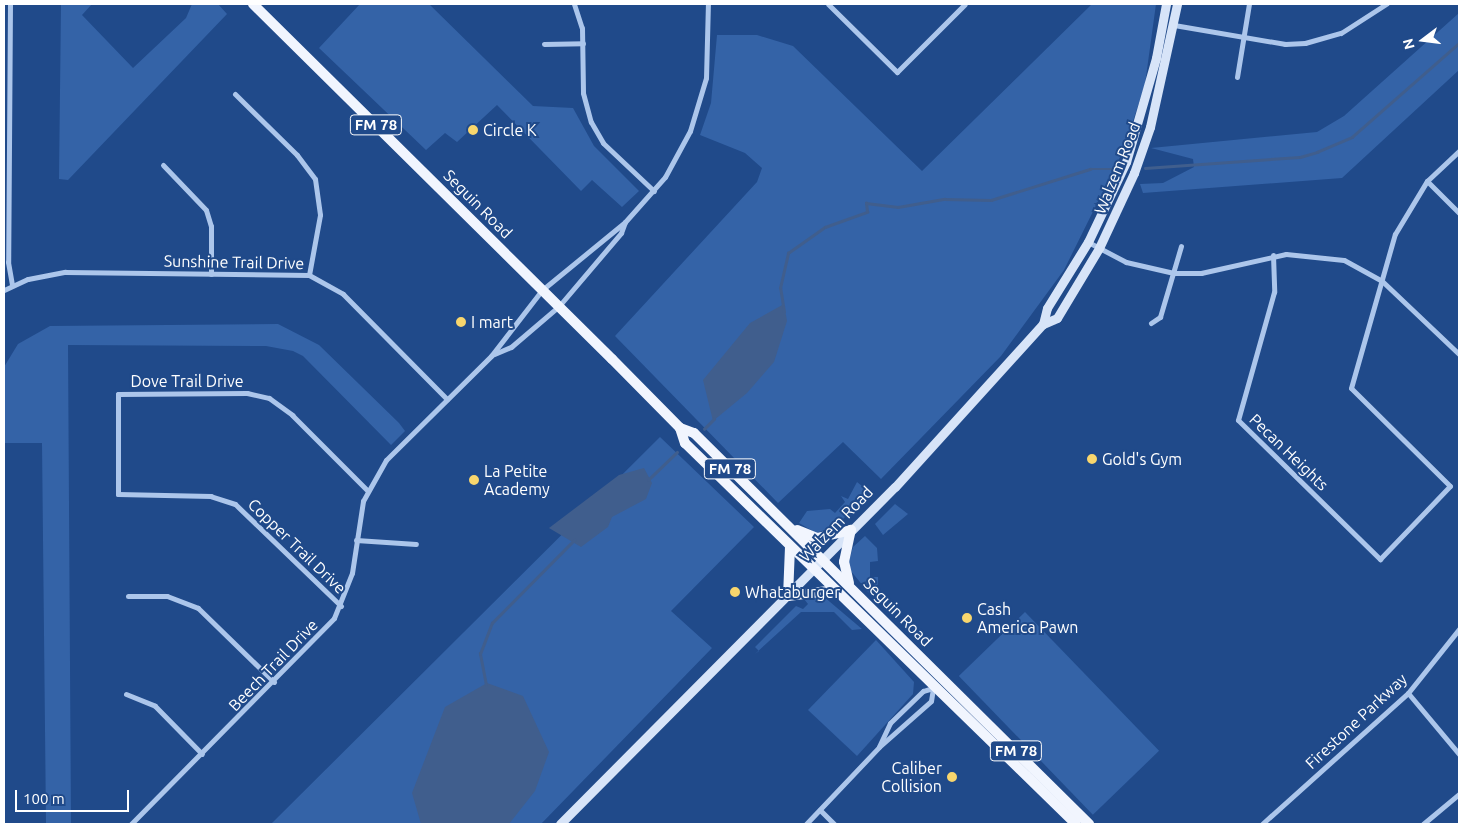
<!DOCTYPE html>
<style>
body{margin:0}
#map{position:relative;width:1463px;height:828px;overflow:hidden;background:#204a8a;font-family:Ubuntu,sans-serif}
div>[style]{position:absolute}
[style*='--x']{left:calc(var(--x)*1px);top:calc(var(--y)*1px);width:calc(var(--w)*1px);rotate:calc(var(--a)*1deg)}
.green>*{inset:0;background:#3463a7;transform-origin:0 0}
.water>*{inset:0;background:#405e8d}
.stream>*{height:2.5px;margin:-1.25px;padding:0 1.25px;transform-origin:1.25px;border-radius:1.25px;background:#405e8d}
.street>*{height:5px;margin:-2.5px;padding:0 2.5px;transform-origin:2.5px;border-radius:2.5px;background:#acc6eb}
.secondary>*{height:9px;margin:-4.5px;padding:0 4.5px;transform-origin:4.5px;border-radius:4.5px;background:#d7e4f8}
.primary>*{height:10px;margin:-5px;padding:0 5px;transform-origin:5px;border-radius:5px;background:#f1f5fe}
.dots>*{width:14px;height:14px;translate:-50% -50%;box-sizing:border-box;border:2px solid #204a8a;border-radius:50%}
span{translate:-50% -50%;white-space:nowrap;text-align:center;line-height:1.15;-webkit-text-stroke:4px #204a8a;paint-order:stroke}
.shield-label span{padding:1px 4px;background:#204a8a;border:1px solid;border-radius:4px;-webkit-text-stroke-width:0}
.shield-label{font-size:15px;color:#fff;font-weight:700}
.poi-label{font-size:16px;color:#fff}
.left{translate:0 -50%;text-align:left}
.right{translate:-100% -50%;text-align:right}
.street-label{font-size:16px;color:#fff}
.frame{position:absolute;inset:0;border:5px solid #fff;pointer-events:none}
.north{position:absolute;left:1398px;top:15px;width:50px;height:50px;-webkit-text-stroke:4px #204a8a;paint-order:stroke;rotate:255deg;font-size:14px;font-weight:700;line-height:20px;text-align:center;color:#fff}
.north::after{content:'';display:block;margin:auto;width:18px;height:22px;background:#fff;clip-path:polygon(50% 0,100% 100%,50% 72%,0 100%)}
.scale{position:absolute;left:15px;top:790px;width:114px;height:22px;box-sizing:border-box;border:2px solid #fff;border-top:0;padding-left:6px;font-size:15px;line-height:18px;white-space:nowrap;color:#fff;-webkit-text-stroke:4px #204a8a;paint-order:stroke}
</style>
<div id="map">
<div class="green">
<div style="clip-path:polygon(61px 4px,92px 4px,82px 15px,133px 68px,186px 18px,192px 4px,218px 4px,227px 14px,68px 180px,59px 179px)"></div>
<div style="clip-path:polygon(360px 4px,429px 4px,533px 106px,573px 108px,594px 146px,639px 191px,622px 207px,592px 180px,581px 191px,497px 105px,457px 142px,445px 133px,426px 150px,319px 48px)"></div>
<div style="clip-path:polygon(1092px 4px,1156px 4px,1145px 84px,1124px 149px,1064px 270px,1001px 356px,881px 479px,843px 442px,778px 503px,615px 336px,757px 182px,762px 168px,745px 153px,700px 135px,711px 103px,717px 35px,757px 35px,793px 46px,922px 171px)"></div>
<div style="clip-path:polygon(1459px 13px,1459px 70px,1342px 178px,1143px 193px,1140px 184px,1163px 183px,1194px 167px,1193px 159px,1151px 148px,1317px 132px,1344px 116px)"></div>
<div style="clip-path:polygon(278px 324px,319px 345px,399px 423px,405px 431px,391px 445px,303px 356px,293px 351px,266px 346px,68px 345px,71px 824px,46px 824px,42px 443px,4px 443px,4px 367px,18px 344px,50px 326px)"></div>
<div style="clip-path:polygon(660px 437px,754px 527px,671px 611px,712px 648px,541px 824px,271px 824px)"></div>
<div style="clip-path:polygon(857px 482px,868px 491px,837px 526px,816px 533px,799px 523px,807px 511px,830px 509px,835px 513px,845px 502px,841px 496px,848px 499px)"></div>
<div style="clip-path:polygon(895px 504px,908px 514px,883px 535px,875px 524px)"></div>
<div style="clip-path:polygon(865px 536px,877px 548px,878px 561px,870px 562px,870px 577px,878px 577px,878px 584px,869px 593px,850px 570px,849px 561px,853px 547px)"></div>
<div style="clip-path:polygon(823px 596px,862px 629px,852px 630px,834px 612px,801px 612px,755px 654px,759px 651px,755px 647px,796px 606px,803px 609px,808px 604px,804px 599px)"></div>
<div style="left:1025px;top:612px;width:193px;height:92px;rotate:46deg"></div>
<div style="clip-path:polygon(876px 640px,914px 682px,913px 694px,857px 756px,808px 710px)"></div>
</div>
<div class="water">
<div style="clip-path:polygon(784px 304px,787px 321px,774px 362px,747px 393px,713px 421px,703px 380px,750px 323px)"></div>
<div style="clip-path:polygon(644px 468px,652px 483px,646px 499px,612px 517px,608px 527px,581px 547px,549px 528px,619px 475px)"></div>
<div style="clip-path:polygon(487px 683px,523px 696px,549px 752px,535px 791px,509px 824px,421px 824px,412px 793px,445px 707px)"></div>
</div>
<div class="stream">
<div style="--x:1145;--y:168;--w:155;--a:-4.1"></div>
<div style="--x:1300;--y:157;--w:18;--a:-16"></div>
<div style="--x:1317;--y:152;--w:38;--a:-23"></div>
<div style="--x:1352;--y:137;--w:142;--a:-41.3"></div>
<div style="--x:784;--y:312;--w:24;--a:-99"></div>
<div style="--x:780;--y:288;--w:36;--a:-77"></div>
<div style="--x:788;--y:253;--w:45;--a:-35.1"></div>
<div style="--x:825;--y:227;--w:45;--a:-19.7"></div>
<div style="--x:867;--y:212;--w:9;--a:-96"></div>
<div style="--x:866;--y:203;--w:32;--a:7"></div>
<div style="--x:898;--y:207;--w:47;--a:-9.9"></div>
<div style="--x:944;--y:199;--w:47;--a:1.2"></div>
<div style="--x:991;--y:200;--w:104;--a:-17.4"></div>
<div style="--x:1090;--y:169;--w:22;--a:0"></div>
<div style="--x:704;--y:429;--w:14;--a:-45"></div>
<div style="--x:648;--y:480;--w:40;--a:-44"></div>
<div style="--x:486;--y:685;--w:32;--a:-101"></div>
<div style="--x:480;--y:654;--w:33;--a:-69"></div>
<div style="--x:492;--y:623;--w:117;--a:-45.3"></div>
</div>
<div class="street">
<div style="--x:10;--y:4;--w:258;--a:90.4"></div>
<div style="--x:8;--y:262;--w:23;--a:80"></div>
<div style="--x:574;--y:4;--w:25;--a:72"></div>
<div style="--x:582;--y:28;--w:65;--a:89.1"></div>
<div style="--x:583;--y:93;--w:30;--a:75"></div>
<div style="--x:591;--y:122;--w:24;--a:60"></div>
<div style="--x:603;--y:143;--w:70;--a:43.3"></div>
<div style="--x:828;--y:4;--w:97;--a:44.6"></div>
<div style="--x:897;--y:72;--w:96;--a:-45"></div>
<div style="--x:1174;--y:25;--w:113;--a:9.7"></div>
<div style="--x:1285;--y:44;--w:20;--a:-3"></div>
<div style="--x:1305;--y:43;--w:37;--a:-16"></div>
<div style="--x:1341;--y:33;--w:54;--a:-32.8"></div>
<div style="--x:544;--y:44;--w:39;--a:-1"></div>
<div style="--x:1237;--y:77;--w:74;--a:-80.7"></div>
<div style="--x:235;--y:94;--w:87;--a:44.5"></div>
<div style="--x:297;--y:155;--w:30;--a:53"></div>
<div style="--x:315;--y:179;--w:36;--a:82"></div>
<div style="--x:320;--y:215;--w:61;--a:100.4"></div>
<div style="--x:163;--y:165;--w:62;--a:46.3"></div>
<div style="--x:206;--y:210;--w:17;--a:73"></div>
<div style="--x:211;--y:226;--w:48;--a:90"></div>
<div style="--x:1427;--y:181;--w:45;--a:45"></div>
<div style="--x:1088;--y:242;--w:43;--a:27.8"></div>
<div style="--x:1126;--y:262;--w:49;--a:12.9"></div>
<div style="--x:1174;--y:273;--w:27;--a:0"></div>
<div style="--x:1201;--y:273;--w:87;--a:-12.6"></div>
<div style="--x:1286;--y:254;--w:58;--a:5.9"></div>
<div style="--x:1344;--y:260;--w:43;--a:28.9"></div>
<div style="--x:1382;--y:281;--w:106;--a:43.5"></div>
<div style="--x:1273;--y:255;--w:37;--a:88"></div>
<div style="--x:1274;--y:292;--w:133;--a:105.7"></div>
<div style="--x:1238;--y:420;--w:199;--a:44.4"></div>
<div style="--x:1380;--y:559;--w:101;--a:-46.2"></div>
<div style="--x:1450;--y:486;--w:139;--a:-135.3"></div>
<div style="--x:1351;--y:388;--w:160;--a:-74.1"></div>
<div style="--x:1395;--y:234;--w:62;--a:-58.9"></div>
<div style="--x:1427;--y:181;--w:44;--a:-43.2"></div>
<div style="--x:4;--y:290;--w:26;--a:-25"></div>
<div style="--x:28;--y:279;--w:38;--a:-11"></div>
<div style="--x:65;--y:272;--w:244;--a:0.7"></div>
<div style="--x:309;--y:275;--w:39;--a:29"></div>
<div style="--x:343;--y:294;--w:148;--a:45.3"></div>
<div style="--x:1151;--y:323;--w:11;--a:-34"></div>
<div style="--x:1160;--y:317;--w:74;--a:-73.5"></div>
<div style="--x:492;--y:355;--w:21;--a:-23"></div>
<div style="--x:511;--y:347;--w:63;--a:-40.5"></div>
<div style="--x:559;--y:306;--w:96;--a:-49.7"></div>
<div style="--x:621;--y:233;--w:12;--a:-70"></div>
<div style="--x:356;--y:540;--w:60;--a:3.8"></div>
<div style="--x:128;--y:596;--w:39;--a:0"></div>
<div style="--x:167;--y:596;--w:33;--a:21"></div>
<div style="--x:198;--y:608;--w:106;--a:44.2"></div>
<div style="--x:341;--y:606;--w:147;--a:-136.1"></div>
<div style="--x:235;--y:504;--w:25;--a:-162"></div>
<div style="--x:211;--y:496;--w:93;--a:-178.8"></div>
<div style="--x:118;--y:494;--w:100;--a:-90"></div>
<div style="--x:118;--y:394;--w:129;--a:-0.4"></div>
<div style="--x:247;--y:393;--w:23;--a:13"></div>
<div style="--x:269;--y:398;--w:29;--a:36"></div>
<div style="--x:292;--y:415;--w:107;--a:45"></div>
<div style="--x:1408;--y:693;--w:80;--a:50.1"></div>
<div style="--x:126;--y:694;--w:31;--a:22"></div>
<div style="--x:155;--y:706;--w:67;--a:45.6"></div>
<div style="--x:820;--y:810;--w:20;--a:45"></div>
<div style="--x:131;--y:824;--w:289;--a:-45.4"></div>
<div style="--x:334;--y:618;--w:48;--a:-68.2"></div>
<div style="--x:352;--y:573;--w:73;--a:-81.3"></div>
<div style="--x:363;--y:501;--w:47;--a:-60.7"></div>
<div style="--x:386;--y:460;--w:148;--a:-44.7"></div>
<div style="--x:491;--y:356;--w:83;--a:-52.3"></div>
<div style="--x:542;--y:290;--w:107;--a:-39.3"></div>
<div style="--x:625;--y:222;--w:60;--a:-48.4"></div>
<div style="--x:665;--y:177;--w:52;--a:-61.5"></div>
<div style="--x:690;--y:131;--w:55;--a:-73.2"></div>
<div style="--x:706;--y:78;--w:74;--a:-88.5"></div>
<div style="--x:806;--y:824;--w:106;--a:-46.5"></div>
<div style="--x:879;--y:747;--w:69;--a:-41.5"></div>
<div style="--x:931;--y:701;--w:13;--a:-81"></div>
<div style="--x:933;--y:688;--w:10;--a:163"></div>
<div style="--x:923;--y:691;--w:46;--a:135.9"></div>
<div style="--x:890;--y:723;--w:26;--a:115"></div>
<div style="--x:1262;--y:824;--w:196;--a:-41.9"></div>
<div style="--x:1408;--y:693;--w:82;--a:-51.4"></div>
<div style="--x:1423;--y:824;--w:47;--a:-39.8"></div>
</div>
<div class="secondary">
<div style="--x:1043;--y:324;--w:16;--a:-76"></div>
<div style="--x:1047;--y:308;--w:78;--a:-58.2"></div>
<div style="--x:1088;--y:242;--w:89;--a:-64.6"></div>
<div style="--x:1126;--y:162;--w:108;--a:-73.9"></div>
<div style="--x:1156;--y:58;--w:55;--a:-79.5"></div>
<div style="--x:560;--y:824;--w:475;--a:-45.2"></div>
<div style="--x:895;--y:487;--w:220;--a:-47.8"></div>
<div style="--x:1043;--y:324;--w:15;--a:-23"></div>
<div style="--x:1057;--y:318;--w:82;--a:-59"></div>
<div style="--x:1099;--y:248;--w:83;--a:-65"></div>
<div style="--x:1134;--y:173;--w:49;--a:-70.8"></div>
<div style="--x:1150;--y:127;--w:126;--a:-77.6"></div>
</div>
<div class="primary">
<div style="--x:253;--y:4;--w:505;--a:44.68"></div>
<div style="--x:612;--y:359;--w:97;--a:45.4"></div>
<div style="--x:680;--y:428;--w:16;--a:72"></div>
<div style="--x:685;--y:443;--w:546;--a:44.26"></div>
<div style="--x:680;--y:428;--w:15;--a:20"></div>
<div style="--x:694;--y:433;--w:556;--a:44.71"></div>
<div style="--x:797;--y:530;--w:22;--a:22"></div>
<div style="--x:817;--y:538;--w:35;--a:-13"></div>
<div style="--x:790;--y:547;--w:49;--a:92.3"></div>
<div style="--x:788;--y:596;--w:48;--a:-7.1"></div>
<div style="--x:849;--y:583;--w:22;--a:-103"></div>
<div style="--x:844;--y:562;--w:33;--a:-78"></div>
</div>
<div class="dots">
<div style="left:473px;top:130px;background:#f8d66d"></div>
<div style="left:461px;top:322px;background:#f8d66d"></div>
<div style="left:1092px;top:459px;background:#f8d66d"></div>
<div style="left:474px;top:480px;background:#f8d66d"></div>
<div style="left:735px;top:592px;background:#f8d66d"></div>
<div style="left:967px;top:618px;background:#f8d66d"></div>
<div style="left:952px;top:777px;background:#f8d66d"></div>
</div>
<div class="shield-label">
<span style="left:376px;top:125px">FM 78</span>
<span style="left:730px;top:469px">FM 78</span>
<span style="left:1016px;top:751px">FM 78</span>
</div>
<div class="poi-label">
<span class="left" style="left:483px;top:130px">Circle K</span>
<span class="left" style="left:471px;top:322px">I mart</span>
<span class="left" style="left:1102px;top:459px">Gold's Gym</span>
<span class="left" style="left:484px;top:480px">La Petite<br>Academy</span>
<span class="left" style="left:745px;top:592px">Whataburger</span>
<span class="left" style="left:977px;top:618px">Cash<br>America Pawn</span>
<span class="right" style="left:942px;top:777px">Caliber<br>Collision</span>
</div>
<div class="street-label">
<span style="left:1117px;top:168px;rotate:-68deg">Walzem Road</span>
<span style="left:478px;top:204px;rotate:45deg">Seguin Road</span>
<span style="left:234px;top:262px;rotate:1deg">Sunshine Trail Drive</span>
<span style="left:187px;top:381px">Dove Trail Drive</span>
<span style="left:1289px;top:452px;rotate:44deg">Pecan Heights</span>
<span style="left:836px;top:524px;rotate:-46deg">Walzem Road</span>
<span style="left:297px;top:546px;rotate:44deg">Copper Trail Drive</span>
<span style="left:898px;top:612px;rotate:45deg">Seguin Road</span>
<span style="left:273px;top:665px;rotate:-46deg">Beech Trail Drive</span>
<span style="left:1356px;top:721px;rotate:-43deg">Firestone Parkway</span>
</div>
<div class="frame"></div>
<div class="north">N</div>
<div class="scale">100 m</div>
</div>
